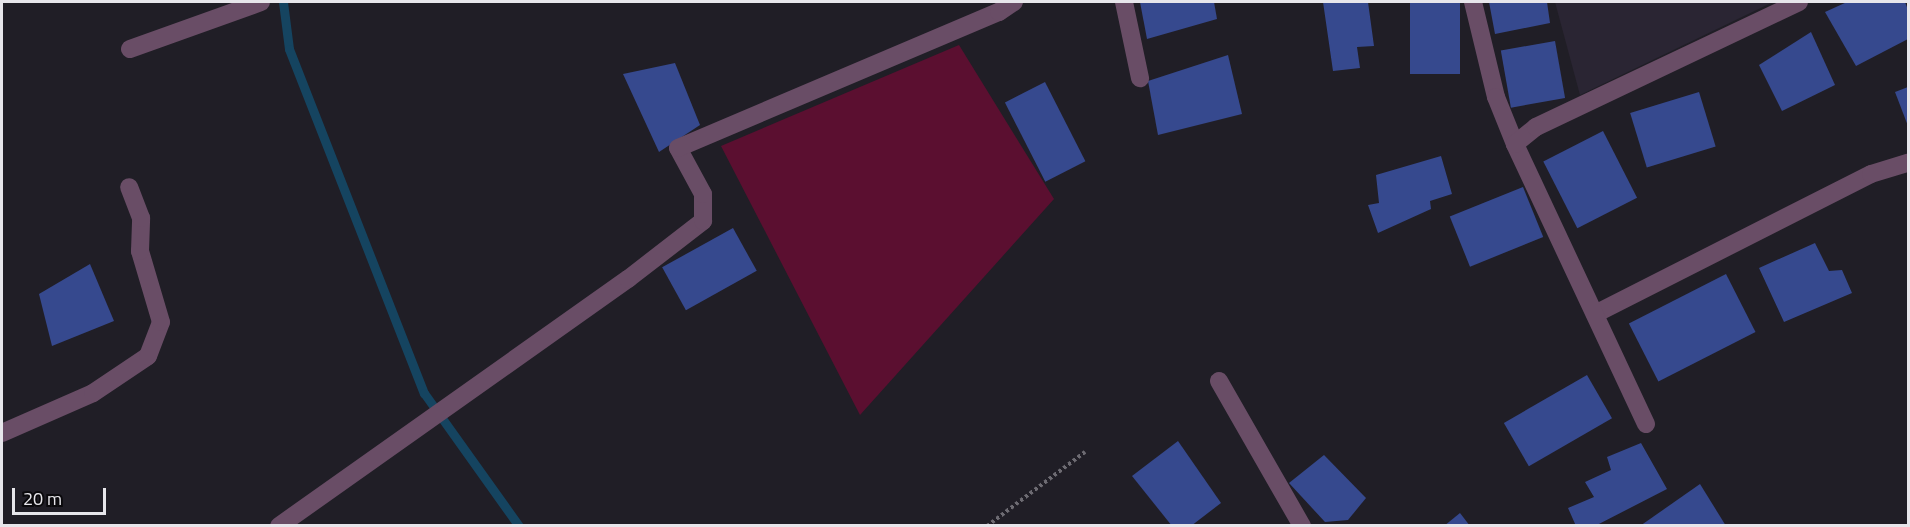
<!DOCTYPE html>
<style>
body{margin:0}
#map{position:relative;width:1910px;height:527px;overflow:hidden;background:#201e26;font-family:"Titillium Web",sans-serif}
div>[style]{position:absolute}
[style*='--x']{left:calc(var(--x)*1px);top:calc(var(--y)*1px);width:calc(var(--w)*1px);rotate:calc(var(--a)*1deg)}
.built>*{inset:0;background:#2a2533}
.green>*{inset:0;background:#5b0f30}
.stream>*{height:9px;margin:-4.5px;padding:0 4.5px;transform-origin:4.5px;border-radius:4.5px;background:#154460}
.building>*{inset:0;background:#36498e;transform-origin:0 0}
.path>*{height:4px;margin-top:-2px;transform-origin:0;background:repeating-linear-gradient(90deg,#6d6b72 0 3px,transparent 0 6px)}
.minor>*{height:18px;margin:-9px;padding:0 9px;transform-origin:9px;border-radius:9px;background:#694d66}
span{translate:-50% -50%;white-space:nowrap;text-align:center;line-height:1.15;-webkit-text-stroke:6px #0a090c;paint-order:stroke}
.frame{position:absolute;inset:0;border:3px solid #e7e6eb;pointer-events:none}
.scale{position:absolute;left:12px;top:488px;width:94px;height:27px;box-sizing:border-box;border:3px solid #e7e6eb;border-top:0;padding-left:8px;font-size:18px;line-height:21px;white-space:nowrap;color:#e7e6eb;-webkit-text-stroke:4px #0a090c;paint-order:stroke}
</style>
<div id="map">
<div class="built">
<div style="clip-path:polygon(1555px 2px,1773px 2px,1580px 95px)"></div>
</div>
<div class="green">
<div style="clip-path:polygon(959px 45px,1054px 199px,860px 415px,721px 146px)"></div>
</div>
<div class="stream">
<div style="--x:283;--y:2;--w:47;--a:82.7"></div>
<div style="--x:289;--y:49;--w:370;--a:68.6"></div>
<div style="--x:424;--y:393;--w:163;--a:54.5"></div>
</div>
<div class="building">
<div style="clip-path:polygon(1140px 2px,1214px 2px,1217px 19px,1147px 39px)"></div>
<div style="clip-path:polygon(1323px 2px,1368px 2px,1374px 46px,1357px 47px,1360px 68px,1333px 71px)"></div>
<div style="left:1410px;top:2px;width:50px;height:72px"></div>
<div style="clip-path:polygon(1489px 2px,1547px 2px,1550px 23px,1495px 34px)"></div>
<div style="clip-path:polygon(1847px 2px,1905px 2px,1908px 10px,1908px 39px,1856px 66px,1825px 12px)"></div>
<div style="clip-path:polygon(1811px 32px,1835px 85px,1782px 111px,1759px 65px)"></div>
<div style="left:1555px;top:41px;width:58px;height:55px;rotate:80deg"></div>
<div style="clip-path:polygon(1228px 55px,1242px 114px,1158px 135px,1148px 81px)"></div>
<div style="clip-path:polygon(675px 63px,700px 125px,659px 152px,623px 74px)"></div>
<div style="left:1045px;top:82px;width:89px;height:45px;rotate:63deg"></div>
<div style="clip-path:polygon(1908px 87px,1908px 126px,1895px 92px)"></div>
<div style="left:1699px;top:92px;width:57px;height:72px;rotate:73deg"></div>
<div style="left:1603px;top:131px;width:75px;height:67px;rotate:63deg"></div>
<div style="clip-path:polygon(1441px 156px,1452px 194px,1430px 201px,1431px 209px,1378px 233px,1368px 205px,1379px 203px,1376px 175px)"></div>
<div style="left:1523px;top:187px;width:54px;height:79px;rotate:68deg"></div>
<div style="left:733px;top:228px;width:49px;height:81px;rotate:61deg"></div>
<div style="clip-path:polygon(1815px 243px,1829px 271px,1842px 270px,1852px 293px,1784px 322px,1759px 268px)"></div>
<div style="clip-path:polygon(90px 264px,114px 321px,52px 346px,39px 294px)"></div>
<div style="left:1726px;top:274px;width:65px;height:109px;rotate:63deg"></div>
<div style="left:1587px;top:375px;width:50px;height:96px;rotate:60deg"></div>
<div style="clip-path:polygon(1178px 441px,1221px 503px,1191px 526px,1172px 526px,1132px 476px)"></div>
<div style="clip-path:polygon(1641px 443px,1667px 489px,1595px 526px,1576px 526px,1568px 508px,1594px 497px,1585px 482px,1611px 470px,1607px 457px)"></div>
<div style="clip-path:polygon(1324px 455px,1366px 498px,1348px 520px,1325px 522px,1289px 483px)"></div>
<div style="clip-path:polygon(1700px 484px,1726px 526px,1640px 526px)"></div>
<div style="clip-path:polygon(1460px 513px,1470px 526px,1444px 526px)"></div>
</div>
<div class="path">
<div style="--x:987;--y:526;--w:123;--a:-37.1"></div>
</div>
<div class="minor">
<div style="--x:1124;--y:2;--w:78;--a:78.1"></div>
<div style="--x:1473;--y:2;--w:98;--a:76.4"></div>
<div style="--x:1496;--y:97;--w:51;--a:68"></div>
<div style="--x:130;--y:49;--w:139;--a:-19.7"></div>
<div style="--x:1595;--y:314;--w:309;--a:-26.9"></div>
<div style="--x:1871;--y:174;--w:39;--a:-17"></div>
<div style="--x:1219;--y:381;--w:167;--a:60.2"></div>
<div style="--x:1646;--y:424;--w:309;--a:-115.1"></div>
<div style="--x:1515;--y:144;--w:27;--a:-39"></div>
<div style="--x:1536;--y:127;--w:291;--a:-25.4"></div>
<div style="--x:2;--y:433;--w:99;--a:-23.7"></div>
<div style="--x:93;--y:393;--w:66;--a:-33.9"></div>
<div style="--x:148;--y:356;--w:36;--a:-69"></div>
<div style="--x:161;--y:322;--w:74;--a:-106.5"></div>
<div style="--x:140;--y:251;--w:33;--a:-88"></div>
<div style="--x:141;--y:218;--w:33;--a:-111"></div>
<div style="--x:279;--y:526;--w:428;--a:-35.3"></div>
<div style="--x:628;--y:279;--w:95;--a:-37.7"></div>
<div style="--x:703;--y:221;--w:27;--a:-90"></div>
<div style="--x:703;--y:194;--w:52;--a:-118.5"></div>
<div style="--x:678;--y:148;--w:349;--a:-23"></div>
<div style="--x:999;--y:12;--w:18;--a:-34"></div>
</div>
<div class="frame"></div>
<div class="scale">20 m</div>
</div>
